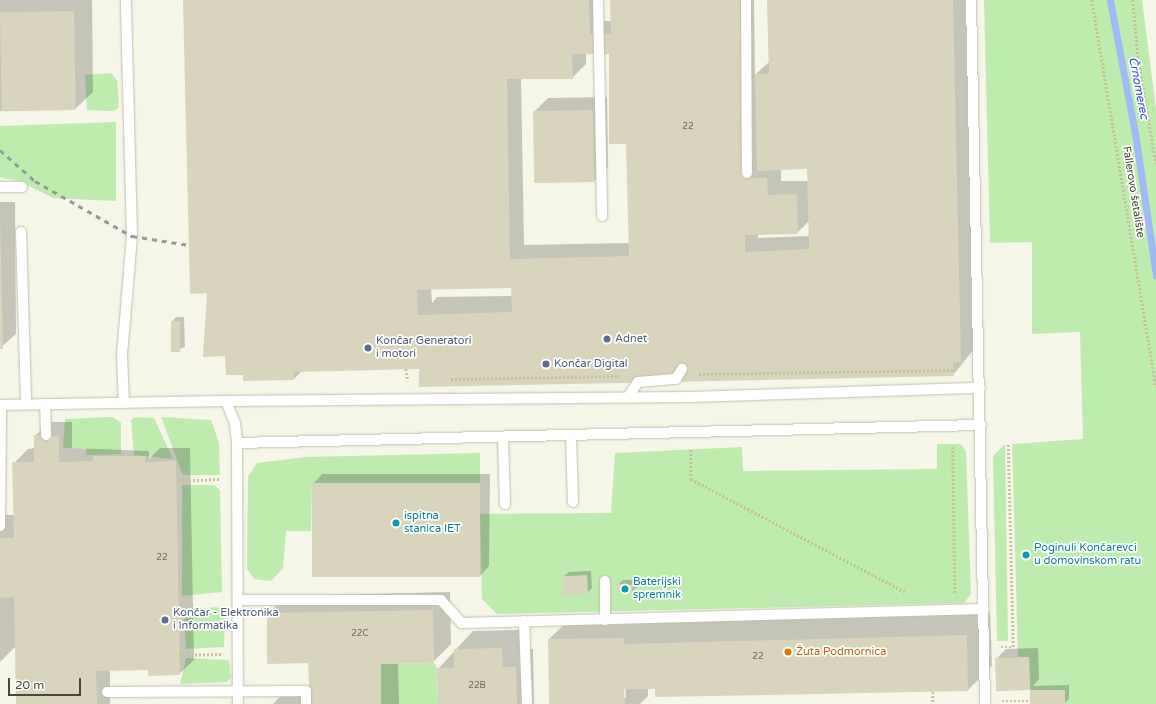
<!DOCTYPE html>
<meta charset="utf-8">
<style>
body{margin:0}
#map{position:relative;width:1156px;height:704px;overflow:hidden;background:#f5f5e8;font-family:"Varela Round",sans-serif}
div>[style]{position:absolute}
[style*='--x']{left:calc(var(--x)*1px);top:calc(var(--y)*1px);width:calc(var(--w)*1px);rotate:calc(var(--a)*1deg)}
.green>*{inset:0;background:#beecae}
.shadow>*{inset:0;background:#0003}
.stream>*{height:7px;margin:-3.5px;padding:0 3.5px;transform-origin:3.5px;border-radius:3.5px;background:#a0baf6}
.building>*{inset:0;background:#d8d5bc;transform-origin:0 0}
.path>*{height:2.5px;margin-top:-1.25px;transform-origin:0;background:repeating-linear-gradient(90deg,#c5c29a 0 2px,transparent 0 4px)}
.roads{filter:drop-shadow(0 0 1px #c2c0aa) drop-shadow(0 0 1px #c2c0aa)}
.lane>*{height:10px;margin:-5px;padding:0 5px;transform-origin:5px;border-radius:5px;background:#fff}
.rail>*{height:3px;margin-top:-1.5px;transform-origin:0;background:repeating-linear-gradient(90deg,#989898 0 5px,transparent 0 10px)}
.dots>*{width:11px;height:11px;translate:-50% -50%;box-sizing:border-box;border:2px solid #fff;border-radius:50%}
span{translate:-50% -50%;white-space:nowrap;text-align:center;line-height:1.15;-webkit-text-stroke:3.5px #fff;paint-order:stroke}
.number-label{font-size:9px;color:#6d6a58}
.number-label span{-webkit-text-stroke-width:0}
.street-label{font-size:11px;color:#494736}
.service-label{font-size:11px;color:#4e5e75}
.left{translate:0 -50%;text-align:left}
.culture-label{font-size:11px;color:#0d838f}
.food-label{font-size:11px;color:#c56008}
.water-label{font-size:12px;color:#2552bf;font-style:italic}
.scale{position:absolute;left:8px;top:678px;width:73px;height:18px;box-sizing:border-box;border:2px solid #494736;border-top:0;padding-left:5px;font-size:12px;line-height:14px;white-space:nowrap;color:#494736;-webkit-text-stroke:3px #fff;paint-order:stroke}
</style>
<div id="map">
<div class="green">
<div style="clip-path:polygon(984px 0,1142px 0,1156px 109px,1156px 704px,1065px 704px,1065px 690px,1030px 690px,1029px 657px,1018px 657px,1012px 444px,1083px 439px,1080px 332px,1032px 334px,1032px 242px,990px 243px)"></div>
<div style="clip-path:polygon(111px 73px,117px 80px,119px 107px,114px 111px,87px 110px,85px 75px)"></div>
<div style="clip-path:polygon(116px 122px,116px 201px,53px 198px,22px 182px,0 177px,0 126px)"></div>
<div style="clip-path:polygon(113px 417px,121px 423px,121px 454px,86px 455px,86px 448px,63px 448px,65px 419px)"></div>
<div style="clip-path:polygon(135px 417px,154px 418px,173px 459px,134px 455px,131px 420px)"></div>
<div style="clip-path:polygon(161px 417px,211px 420px,219px 443px,220px 475px,183px 475px)"></div>
<div style="clip-path:polygon(937px 444px,961px 444px,966px 451px,971px 594px,964px 603px,497px 614px,482px 599px,480px 514px,611px 513px,615px 453px,742px 447px,743px 471px,937px 469px)"></div>
<div style="clip-path:polygon(1005px 444px,1008px 641px,997px 641px,993px 456px)"></div>
<div style="clip-path:polygon(480px 453px,480px 484px,312px 483px,311px 531px,286px 531px,283px 568px,271px 581px,254px 579px,247px 569px,248px 477px,257px 463px,306px 457px)"></div>
<div style="clip-path:polygon(182px 485px,214px 485px,220px 490px,222px 592px,182px 596px)"></div>
<div style="clip-path:polygon(217px 607px,225px 613px,224px 647px,186px 649px,184px 610px)"></div>
<div style="clip-path:polygon(186px 658px,229px 660px,231px 678px,227px 682px,180px 684px)"></div>
<div style="clip-path:polygon(434px 663px,437px 668px,438px 704px,381px 704px,381px 664px)"></div>
</div>
<div class="shadow">
<div style="clip-path:polygon(0 0,92px 0,93px 92px,75px 109px,0 111px)"></div>
<div style="clip-path:polygon(evenodd,184px 0,603px 0,603px 21px,611px 21px,611px 0,754px 0,755px 75px,769px 62px,768px 0,967px 0,978px 344px,953px 375px,420px 368px,302px 371px,294px 379px,244px 380px,244px 374px,226px 355px,208px 292px,184px 0,586px 53px,610px 53px,627px 143px,630px 243px,524px 245px,521px 78px,572px 78px,586px 64px,586px 53px,184px 0,808px 168px,808px 181px,781px 181px,781px 169px,808px 168px,184px 0,809px 221px,810px 236px,758px 238px,758px 234px,797px 233px,809px 221px,184px 0,512px 287px,512px 296px,437px 297px,432px 303px,431px 289px,512px 287px)"></div>
<div style="clip-path:polygon(607px 97px,608px 167px,594px 181px,534px 112px,548px 98px)"></div>
<div style="clip-path:polygon(0 202px,15px 202px,16px 334px,0 348px)"></div>
<div style="clip-path:polygon(176px 317px,184px 317px,185px 347px,172px 351px,172px 322px)"></div>
<div style="clip-path:polygon(49px 422px,72px 422px,72px 448px,149px 451px,149px 459px,160px 448px,190px 448px,194px 660px,179px 674px,149px 669px,110px 670px,110px 704px,17px 704px,16px 646px,0 662px,0 515px,14px 515px,14px 463px,28px 449px,35px 448px,35px 436px)"></div>
<div style="clip-path:polygon(322px 474px,490px 474px,489px 566px,480px 576px,313px 484px)"></div>
<div style="clip-path:polygon(591px 571px,592px 588px,587px 593px,564px 576px,569px 572px)"></div>
<div style="clip-path:polygon(623px 580px,637px 580px,637px 587px,632px 591px,618px 585px)"></div>
<div style="clip-path:polygon(450px 592px,451px 644px,433px 662px,398px 663px,399px 704px,273px 704px,280px 697px,310px 696px,309px 662px,268px 614px,286px 596px)"></div>
<div style="clip-path:polygon(evenodd,990px 612px,992px 666px,968px 690px,648px 688px,648px 696px,640px 704px,550px 704px,549px 639px,573px 616px,679px 618px,990px 612px,623px 684px,625px 684px,626px 698px,624px 698px,623px 684px)"></div>
<div style="clip-path:polygon(520px 630px,520px 650px,533px 649px,534px 704px,439px 704px,438px 669px,473px 631px)"></div>
<div style="clip-path:polygon(1038px 648px,1039px 679px,1033px 686px,1069px 685px,1069px 699px,1065px 703px,1031px 703px,1031px 689px,997px 690px,996px 659px,1006px 649px)"></div>
</div>
<div class="stream">
<div style="--x:1110;--y:0;--w:135;--a:79.4"></div>
<div style="--x:1135;--y:133;--w:144;--a:81.6"></div>
</div>
<div class="building">
<div style="clip-path:polygon(evenodd,183px 0,589px 0,590px 34px,611px 34px,610px 0,740px 0,744px 178px,767px 178px,768px 195px,797px 194px,798px 234px,745px 235px,745px 252px,809px 249px,807px 169px,757px 171px,755px 74px,769px 74px,767px 0,953px 0,961px 362px,953px 362px,954px 376px,419px 387px,419px 369px,294px 372px,294px 380px,243px 381px,243px 375px,226px 375px,225px 356px,203px 357px,207px 293px,190px 294px,183px 0,572px 54px,609px 54px,609px 144px,626px 144px,629px 256px,510px 259px,507px 79px,573px 79px,572px 54px,183px 0,511px 288px,512px 312px,418px 315px,417px 290px,511px 288px)"></div>
<div style="left:74px;top:11px;width:99px;height:74px;rotate:89deg"></div>
<div style="left:593px;top:110px;width:72px;height:60px;rotate:89deg"></div>
<div style="clip-path:polygon(0 216px,3px 349px,0 349px)"></div>
<div style="left:171px;top:321px;width:9px;height:31px"></div>
<div style="clip-path:polygon(34px 435px,59px 436px,59px 462px,93px 461px,93px 456px,145px 456px,145px 462px,176px 461px,180px 675px,148px 676px,148px 670px,96px 671px,97px 704px,16px 704px,14px 597px,0 598px,0 538px,14px 538px,12px 462px,34px 462px)"></div>
<div style="left:312px;top:483px;width:168px;height:94px"></div>
<div style="left:587px;top:575px;width:19px;height:24px;rotate:87deg"></div>
<div style="clip-path:polygon(617px 584px,633px 585px,632px 592px,617px 592px)"></div>
<div style="clip-path:polygon(433px 610px,434px 663px,381px 664px,381px 704px,310px 704px,308px 663px,267px 664px,267px 613px)"></div>
<div style="clip-path:polygon(967px 635px,968px 691px,655px 697px,655px 689px,624px 689px,625px 704px,549px 704px,548px 639px,624px 638px,624px 644px)"></div>
<div style="clip-path:polygon(502px 648px,503px 667px,516px 667px,517px 704px,438px 704px,437px 668px,454px 668px,454px 649px)"></div>
<div style="left:1029px;top:657px;width:33px;height:34px;rotate:88deg"></div>
<div style="left:1030px;top:690px;width:35px;height:14px"></div>
</div>
<div class="path">
<div style="--x:1092;--y:0;--w:391;--a:80.6"></div>
<div style="--x:1133;--y:0;--w:56;--a:84.9"></div>
<div style="--x:1138;--y:56;--w:109;--a:80.5"></div>
<div style="--x:406;--y:369;--w:12;--a:81"></div>
<div style="--x:699;--y:374;--w:257;--a:-0.9"></div>
<div style="--x:451;--y:379;--w:169;--a:-1"></div>
<div style="--x:953;--y:447;--w:146;--a:89.2"></div>
<div style="--x:691;--y:450;--w:29;--a:90"></div>
<div style="--x:691;--y:479;--w:242;--a:27.8"></div>
<div style="--x:177;--y:481;--w:43;--a:-2.7"></div>
<div style="--x:1001;--y:647;--w:12;--a:0"></div>
<div style="--x:1013;--y:647;--w:204;--a:-91.4"></div>
<div style="--x:179;--y:655;--w:42;--a:-1.4"></div>
<div style="--x:933;--y:692;--w:12;--a:90"></div>
<div style="--x:1002;--y:701;--w:28;--a:0"></div>
</div>
<div class="roads">
<div class="lane">
<div style="--x:598;--y:0;--w:216;--a:88.9"></div>
<div style="--x:746;--y:0;--w:173;--a:89.7"></div>
<div style="--x:971;--y:0;--w:704;--a:88.86"></div>
<div style="--x:0;--y:187;--w:22;--a:0"></div>
<div style="--x:21;--y:232;--w:172;--a:88.3"></div>
<div style="--x:628;--y:397;--w:18;--a:-56"></div>
<div style="--x:638;--y:382;--w:38;--a:-5"></div>
<div style="--x:676;--y:379;--w:12;--a:-59"></div>
<div style="--x:226;--y:401;--w:463;--a:-0.5"></div>
<div style="--x:689;--y:397;--w:291;--a:-1.8"></div>
<div style="--x:124;--y:403;--w:48;--a:-92.4"></div>
<div style="--x:122;--y:355;--w:119;--a:-85.2"></div>
<div style="--x:132;--y:236;--w:236;--a:-91.5"></div>
<div style="--x:45;--y:404;--w:31;--a:88"></div>
<div style="--x:0;--y:405;--w:226;--a:-1"></div>
<div style="--x:226;--y:401;--w:24;--a:68"></div>
<div style="--x:235;--y:423;--w:20;--a:84"></div>
<div style="--x:237;--y:443;--w:261;--a:89.8"></div>
<div style="--x:571;--y:436;--w:66;--a:88.3"></div>
<div style="--x:503;--y:437;--w:67;--a:88.3"></div>
<div style="--x:237;--y:443;--w:744;--a:-1.39"></div>
<div style="--x:0;--y:526;--w:121;--a:-89.5"></div>
<div style="--x:238;--y:600;--w:203;--a:0"></div>
<div style="--x:441;--y:600;--w:31;--a:48"></div>
<div style="--x:462;--y:623;--w:522;--a:-1.54"></div>
<div style="--x:605;--y:620;--w:39;--a:-90"></div>
<div style="--x:524;--y:621;--w:83;--a:87.9"></div>
<div style="--x:107;--y:692;--w:199;--a:-0.3"></div>
<div style="--x:306;--y:691;--w:13;--a:90"></div>
</div>
</div>
<div class="rail">
<div style="--x:0;--y:150;--w:47;--a:41.5"></div>
<div style="--x:35;--y:181;--w:112;--a:29.6"></div>
<div style="--x:132;--y:236;--w:58;--a:9"></div>
</div>
<div class="dots">
<div style="left:607px;top:339px;background:#5c6f8a"></div>
<div style="left:368px;top:348px;background:#5c6f8a"></div>
<div style="left:546px;top:364px;background:#5c6f8a"></div>
<div style="left:396px;top:523px;background:#0f9aa8"></div>
<div style="left:1026px;top:555px;background:#0f9aa8"></div>
<div style="left:625px;top:589px;background:#0f9aa8"></div>
<div style="left:165px;top:620px;background:#5c6f8a"></div>
<div style="left:788px;top:652px;background:#e8710a"></div>
</div>
<div class="number-label">
<span style="left:688px;top:127px">22</span>
<span style="left:162px;top:558px">22</span>
<span style="left:360px;top:634px">22C</span>
<span style="left:758px;top:657px">22</span>
<span style="left:477px;top:686px">22B</span>
</div>
<div class="street-label">
<span style="left:1133px;top:192px;rotate:81deg">Fallerovo šetalište</span>
</div>
<div class="service-label">
<span class="left" style="left:615px;top:339px">Adnet</span>
<span class="left" style="left:376px;top:348px">Končar Generatori<br>i motori</span>
<span class="left" style="left:554px;top:364px">Končar Digital</span>
<span class="left" style="left:173px;top:620px">Končar - Elektronika<br>i Informatika</span>
</div>
<div class="culture-label">
<span class="left" style="left:404px;top:523px">ispitna<br>stanica IET</span>
<span class="left" style="left:1034px;top:555px">Poginuli Končarevci<br>u domovinskom ratu</span>
<span class="left" style="left:633px;top:589px">Baterijski<br>spremnik</span>
</div>
<div class="food-label">
<span class="left" style="left:796px;top:652px">Žuta Podmornica</span>
</div>
<div class="water-label">
<span style="left:1138px;top:88px;rotate:79deg">Črnomerec</span>
</div>
<div class="scale">20 m</div>
</div>
